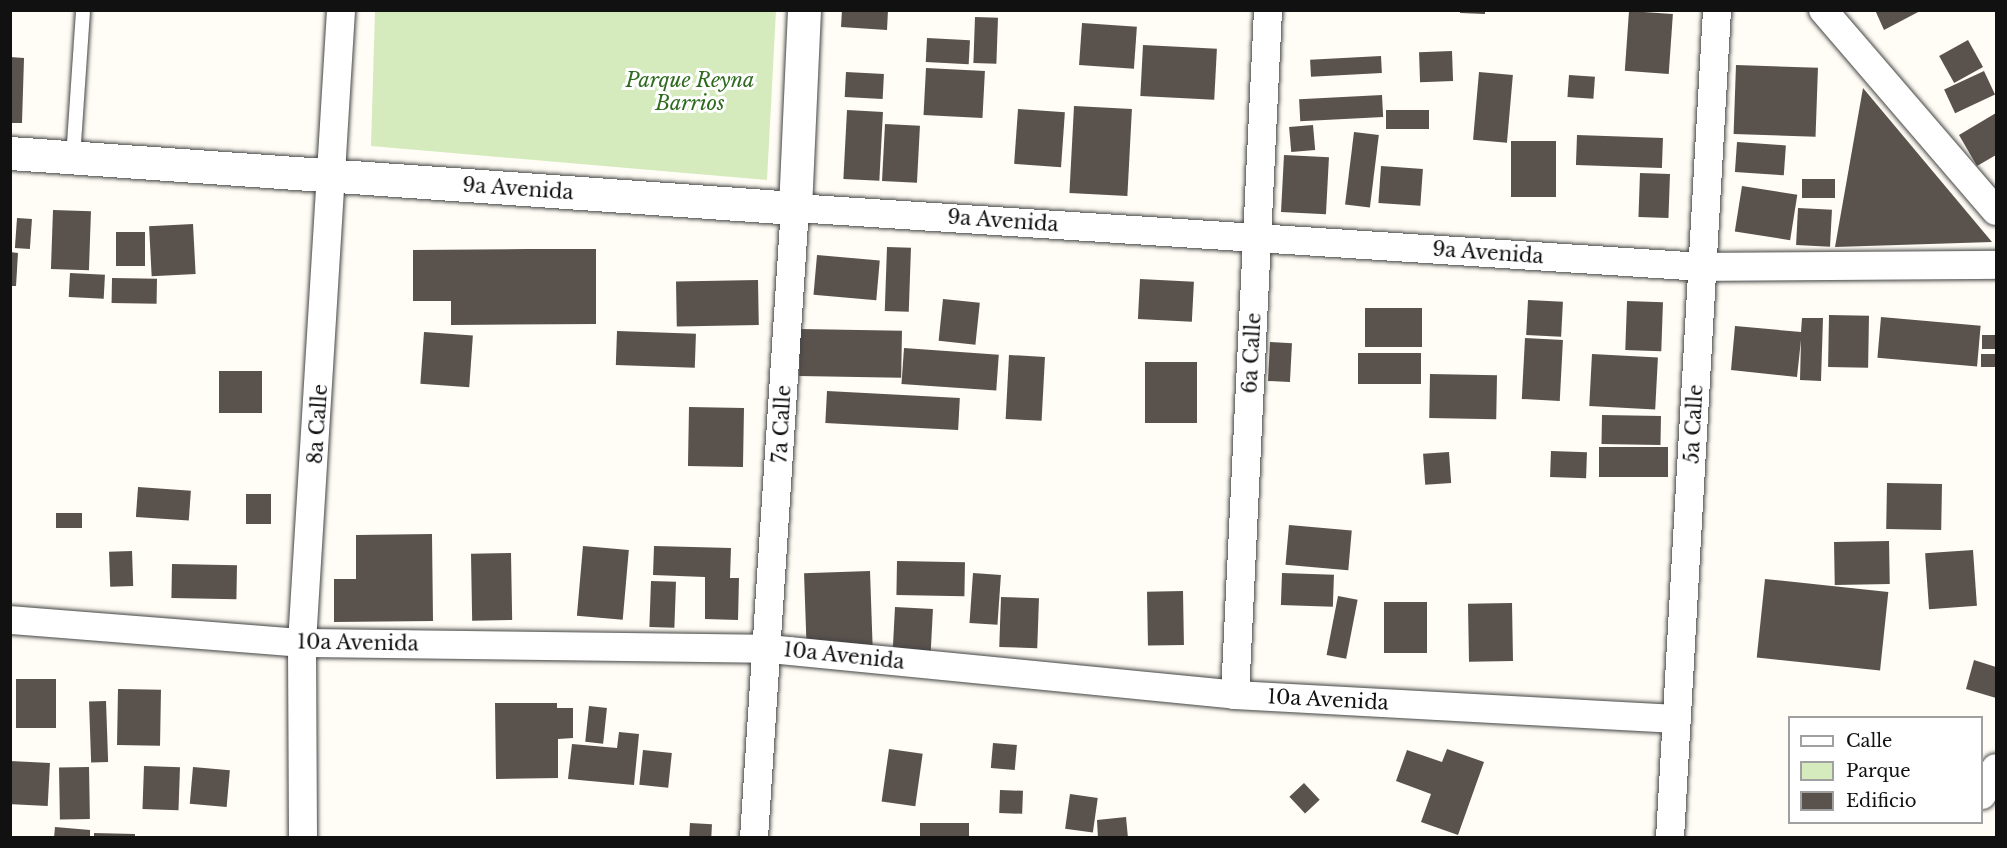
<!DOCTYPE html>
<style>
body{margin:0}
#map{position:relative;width:2007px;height:848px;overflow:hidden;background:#fffdf5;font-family:"Libre Baskerville",serif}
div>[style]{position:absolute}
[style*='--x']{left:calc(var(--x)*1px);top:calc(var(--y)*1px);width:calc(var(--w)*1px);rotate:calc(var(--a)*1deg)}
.green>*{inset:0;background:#d5ebbd}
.building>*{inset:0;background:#5a524d;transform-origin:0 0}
.roads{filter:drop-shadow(0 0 2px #444) drop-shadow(0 0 2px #444)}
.service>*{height:14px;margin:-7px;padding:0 7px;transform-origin:7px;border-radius:7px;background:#fff}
.minor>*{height:28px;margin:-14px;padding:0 14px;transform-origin:14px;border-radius:14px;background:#fff}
.tertiary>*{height:33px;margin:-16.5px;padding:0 16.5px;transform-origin:16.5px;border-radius:16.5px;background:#fff}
span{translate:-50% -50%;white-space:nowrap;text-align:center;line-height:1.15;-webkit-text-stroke:6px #fff;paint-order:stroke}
.park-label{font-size:20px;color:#2f6b1f;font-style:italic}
.street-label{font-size:20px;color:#111}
.frame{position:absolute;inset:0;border:12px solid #111;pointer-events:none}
.legend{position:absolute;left:1788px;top:716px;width:195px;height:108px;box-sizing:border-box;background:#fff;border:2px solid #a0a0a0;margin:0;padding:8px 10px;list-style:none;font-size:18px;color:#111}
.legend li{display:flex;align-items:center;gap:12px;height:30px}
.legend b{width:30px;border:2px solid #a0a0a0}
</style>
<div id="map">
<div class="green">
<div style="clip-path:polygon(375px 11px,776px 11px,767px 180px,371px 146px)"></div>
</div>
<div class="building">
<div style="clip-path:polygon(842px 10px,888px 10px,887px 30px,841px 27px)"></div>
<div style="clip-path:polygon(1460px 10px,1485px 10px,1485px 14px,1460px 13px)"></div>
<div style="clip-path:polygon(1875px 10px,1922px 10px,1884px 30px)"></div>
<div style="left:1629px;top:11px;width:44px;height:60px;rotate:4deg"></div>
<div style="left:975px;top:17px;width:23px;height:46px;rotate:2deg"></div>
<div style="left:1082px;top:23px;width:55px;height:42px;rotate:4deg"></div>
<div style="left:927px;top:38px;width:43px;height:24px;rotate:3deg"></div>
<div style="left:1968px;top:40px;width:31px;height:33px;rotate:61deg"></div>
<div style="left:1143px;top:45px;width:74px;height:51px;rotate:3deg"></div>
<div style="left:1452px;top:51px;width:30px;height:33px;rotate:88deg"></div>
<div style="left:1381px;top:56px;width:17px;height:71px;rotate:87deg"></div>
<div style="clip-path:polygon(10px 57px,24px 58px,22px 123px,10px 123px)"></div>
<div style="left:1736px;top:65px;width:82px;height:69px;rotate:2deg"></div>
<div style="left:926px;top:68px;width:59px;height:47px;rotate:3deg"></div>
<div style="left:1984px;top:71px;width:26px;height:44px;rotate:65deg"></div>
<div style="left:846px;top:72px;width:38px;height:25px;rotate:3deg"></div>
<div style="left:1479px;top:72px;width:34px;height:68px;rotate:5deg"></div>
<div style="left:1569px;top:75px;width:26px;height:22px;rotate:4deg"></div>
<div style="clip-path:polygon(1863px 88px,1992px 242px,1835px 247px)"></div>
<div style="left:1382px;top:95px;width:22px;height:83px;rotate:87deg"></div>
<div style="left:1074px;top:106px;width:58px;height:87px;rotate:3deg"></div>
<div style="left:1018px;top:109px;width:47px;height:55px;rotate:4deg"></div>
<div style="left:847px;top:110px;width:36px;height:69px;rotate:3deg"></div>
<div style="left:1429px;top:110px;width:19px;height:43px;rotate:90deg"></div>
<div style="clip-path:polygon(1996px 113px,1996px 155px,1977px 166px,1959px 135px)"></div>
<div style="left:885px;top:124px;width:35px;height:57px;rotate:3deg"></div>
<div style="left:1313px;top:125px;width:25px;height:24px;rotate:85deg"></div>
<div style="left:1354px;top:132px;width:25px;height:73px;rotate:7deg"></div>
<div style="left:1577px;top:135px;width:86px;height:30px;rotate:2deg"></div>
<div style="left:1511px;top:141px;width:45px;height:56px"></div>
<div style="left:1737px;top:142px;width:49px;height:30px;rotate:4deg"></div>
<div style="left:1284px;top:155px;width:45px;height:57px;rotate:3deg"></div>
<div style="left:1381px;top:166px;width:42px;height:37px;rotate:4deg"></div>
<div style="left:1640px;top:173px;width:30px;height:44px;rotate:2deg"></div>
<div style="left:1802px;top:179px;width:33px;height:19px"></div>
<div style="left:1742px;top:186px;width:56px;height:46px;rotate:9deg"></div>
<div style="left:1798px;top:208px;width:34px;height:37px;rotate:3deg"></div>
<div style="left:53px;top:210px;width:38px;height:59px;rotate:2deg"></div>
<div style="left:17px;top:218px;width:15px;height:30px;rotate:4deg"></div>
<div style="left:193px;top:224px;width:50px;height:44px;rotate:87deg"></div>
<div style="left:116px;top:232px;width:29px;height:34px"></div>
<div style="left:887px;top:247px;width:24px;height:64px;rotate:2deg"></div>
<div style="clip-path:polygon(527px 249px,596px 249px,596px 324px,451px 325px,451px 301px,413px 301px,413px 250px)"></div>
<div style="clip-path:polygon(10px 252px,18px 253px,16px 286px,10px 286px)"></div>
<div style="left:817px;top:255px;width:63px;height:40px;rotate:5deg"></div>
<div style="left:70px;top:273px;width:35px;height:24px;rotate:3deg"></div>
<div style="left:112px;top:278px;width:45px;height:25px;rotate:1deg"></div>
<div style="left:1140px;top:279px;width:54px;height:40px;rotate:3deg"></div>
<div style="left:758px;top:280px;width:45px;height:82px;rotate:89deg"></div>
<div style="left:943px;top:299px;width:37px;height:42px;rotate:6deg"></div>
<div style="left:1528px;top:300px;width:35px;height:35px;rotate:3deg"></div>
<div style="left:1627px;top:301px;width:36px;height:49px;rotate:2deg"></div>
<div style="left:1422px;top:308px;width:39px;height:57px;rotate:90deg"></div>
<div style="left:1829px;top:315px;width:40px;height:52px;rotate:1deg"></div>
<div style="left:1881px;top:317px;width:100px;height:41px;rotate:5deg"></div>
<div style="clip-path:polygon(1802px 318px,1823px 318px,1821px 381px,1800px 380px,1801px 340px,1797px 377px,1731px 370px,1735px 326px,1801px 332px)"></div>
<div style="left:800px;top:329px;width:102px;height:47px;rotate:1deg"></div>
<div style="left:617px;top:331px;width:79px;height:34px;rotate:2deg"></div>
<div style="left:424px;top:332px;width:49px;height:52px;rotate:4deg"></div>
<div style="left:1996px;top:335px;width:14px;height:14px;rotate:90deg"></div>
<div style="left:1525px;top:338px;width:38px;height:61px;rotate:3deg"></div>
<div style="left:1270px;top:342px;width:22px;height:39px;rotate:3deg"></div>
<div style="left:904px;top:348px;width:95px;height:36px;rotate:4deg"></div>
<div style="left:1421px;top:353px;width:31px;height:63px;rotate:90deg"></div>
<div style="left:1592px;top:354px;width:66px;height:52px;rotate:3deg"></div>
<div style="left:1981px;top:354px;width:15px;height:13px"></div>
<div style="left:1009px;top:355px;width:36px;height:64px;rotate:3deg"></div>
<div style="left:1145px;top:362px;width:52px;height:61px"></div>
<div style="left:219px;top:371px;width:43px;height:42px"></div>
<div style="left:1430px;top:374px;width:67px;height:44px;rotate:1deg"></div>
<div style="left:827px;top:391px;width:133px;height:32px;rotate:3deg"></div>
<div style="left:689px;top:407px;width:55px;height:59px;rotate:1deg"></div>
<div style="left:1602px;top:415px;width:59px;height:29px;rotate:1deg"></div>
<div style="left:1668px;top:447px;width:30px;height:69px;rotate:90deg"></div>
<div style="left:1551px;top:451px;width:36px;height:26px;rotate:2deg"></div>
<div style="left:1449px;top:452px;width:31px;height:26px;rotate:86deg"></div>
<div style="left:1887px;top:483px;width:55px;height:46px;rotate:1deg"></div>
<div style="left:138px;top:487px;width:53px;height:30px;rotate:4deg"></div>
<div style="left:246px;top:494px;width:25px;height:30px"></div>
<div style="left:56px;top:513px;width:26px;height:15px"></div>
<div style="left:1289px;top:525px;width:63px;height:40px;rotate:5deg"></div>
<div style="clip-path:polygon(432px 534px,433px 621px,334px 622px,334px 579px,356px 579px,356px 535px)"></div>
<div style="left:1889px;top:541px;width:43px;height:55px;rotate:89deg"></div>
<div style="left:583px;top:546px;width:46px;height:70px;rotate:5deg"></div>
<div style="clip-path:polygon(654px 546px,731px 548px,730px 578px,739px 578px,738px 620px,705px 619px,705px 577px,653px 575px)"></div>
<div style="left:1973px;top:550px;width:56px;height:48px;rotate:86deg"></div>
<div style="left:132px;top:551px;width:35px;height:23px;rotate:88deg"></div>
<div style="left:511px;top:553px;width:67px;height:40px;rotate:89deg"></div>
<div style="left:897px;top:561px;width:68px;height:34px;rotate:1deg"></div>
<div style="left:172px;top:564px;width:65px;height:34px;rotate:1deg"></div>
<div style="left:870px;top:571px;width:76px;height:66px;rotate:88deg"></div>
<div style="left:973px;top:573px;width:28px;height:50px;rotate:4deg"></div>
<div style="left:1282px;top:573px;width:52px;height:32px;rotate:2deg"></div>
<div style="left:1765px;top:579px;width:124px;height:79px;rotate:6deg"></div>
<div style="left:651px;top:581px;width:25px;height:46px;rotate:2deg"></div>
<div style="left:1183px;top:591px;width:54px;height:36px;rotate:89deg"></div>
<div style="left:1338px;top:596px;width:20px;height:60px;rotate:11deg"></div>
<div style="left:1001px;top:597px;width:38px;height:50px;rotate:2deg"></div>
<div style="left:1427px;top:602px;width:51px;height:43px;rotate:90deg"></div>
<div style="left:1512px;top:603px;width:58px;height:44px;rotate:89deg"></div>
<div style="left:895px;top:607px;width:38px;height:50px;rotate:3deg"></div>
<div style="clip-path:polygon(1974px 660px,1996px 667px,1996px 698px,1966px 689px)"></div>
<div style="left:16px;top:679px;width:40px;height:49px"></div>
<div style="left:118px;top:689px;width:43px;height:56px;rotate:1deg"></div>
<div style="left:106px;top:701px;width:61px;height:17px;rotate:88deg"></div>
<div style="clip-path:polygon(495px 703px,557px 703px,557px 708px,573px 708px,573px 738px,558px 739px,558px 778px,496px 779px)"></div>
<div style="left:589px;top:706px;width:18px;height:36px;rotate:6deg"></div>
<div style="clip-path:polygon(619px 732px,639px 734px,634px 785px,568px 779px,572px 744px,617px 748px)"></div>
<div style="left:993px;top:743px;width:24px;height:25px;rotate:5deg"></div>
<div style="left:889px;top:749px;width:34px;height:53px;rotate:8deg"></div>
<div style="clip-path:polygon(1447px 749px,1484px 762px,1458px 835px,1421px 822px,1431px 794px,1396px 781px,1407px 750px,1442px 762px)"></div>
<div style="left:643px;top:750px;width:29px;height:35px;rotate:6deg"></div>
<div style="left:10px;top:761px;width:40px;height:43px;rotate:3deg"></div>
<div style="left:144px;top:766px;width:36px;height:43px;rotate:2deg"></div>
<div style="left:89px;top:767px;width:52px;height:30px;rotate:89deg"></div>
<div style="left:193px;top:767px;width:37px;height:37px;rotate:5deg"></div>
<div style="left:1304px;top:783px;width:23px;height:20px;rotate:47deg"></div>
<div style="left:1000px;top:790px;width:23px;height:23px;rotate:2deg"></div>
<div style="left:1070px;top:794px;width:28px;height:35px;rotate:8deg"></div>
<div style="clip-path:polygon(1126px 817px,1128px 838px,1098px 838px,1097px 820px)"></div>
<div style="left:690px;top:823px;width:22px;height:15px;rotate:3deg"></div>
<div style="left:969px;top:823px;width:15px;height:49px;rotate:90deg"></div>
<div style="clip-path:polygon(55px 827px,90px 830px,90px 838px,54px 838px)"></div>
<div style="clip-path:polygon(94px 833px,135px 834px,135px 838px,94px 838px)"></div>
</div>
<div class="roads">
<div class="service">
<div style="--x:73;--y:158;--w:148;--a:-86.1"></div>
</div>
<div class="minor">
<div style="--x:1823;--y:10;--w:265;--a:49.3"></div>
<div style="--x:10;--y:620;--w:293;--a:4.5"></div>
<div style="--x:302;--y:643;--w:467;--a:0.7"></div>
<div style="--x:769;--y:649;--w:468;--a:5.6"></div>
<div style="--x:1235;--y:695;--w:442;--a:3.1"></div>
<div style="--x:1235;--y:695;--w:686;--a:-87.24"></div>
<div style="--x:1982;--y:795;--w:30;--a:-63"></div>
<div style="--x:303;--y:838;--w:195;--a:-90.3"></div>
<div style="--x:302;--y:643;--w:634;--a:-86.47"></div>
<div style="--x:754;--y:838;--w:631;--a:-86.28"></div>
<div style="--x:795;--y:208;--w:910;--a:3.72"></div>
<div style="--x:1703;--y:267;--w:293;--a:-0.4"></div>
<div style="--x:1670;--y:838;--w:829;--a:-86.75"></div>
</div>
<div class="tertiary">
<div style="--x:10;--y:153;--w:787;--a:4.01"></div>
<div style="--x:795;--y:208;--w:198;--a:-87.4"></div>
</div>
</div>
<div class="park-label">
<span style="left:690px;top:92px">Parque Reyna<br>Barrios</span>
</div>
<div class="street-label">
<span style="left:518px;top:189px;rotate:4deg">9a Avenida</span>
<span style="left:1003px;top:221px;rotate:4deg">9a Avenida</span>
<span style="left:1488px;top:253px;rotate:4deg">9a Avenida</span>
<span style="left:1252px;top:353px;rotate:-87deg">6a Calle</span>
<span style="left:318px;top:424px;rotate:-86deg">8a Calle</span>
<span style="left:782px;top:424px;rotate:-87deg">7a Calle</span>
<span style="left:1694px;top:424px;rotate:-87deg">5a Calle</span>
<span style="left:358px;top:643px;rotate:1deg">10a Avenida</span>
<span style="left:844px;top:656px;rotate:6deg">10a Avenida</span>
<span style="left:1328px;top:700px;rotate:3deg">10a Avenida</span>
</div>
<div class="frame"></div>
<ul class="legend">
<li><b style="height:8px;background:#fff"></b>Calle</li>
<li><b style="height:16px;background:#d5ebbd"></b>Parque</li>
<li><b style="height:16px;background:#5a524d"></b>Edificio</li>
</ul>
</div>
